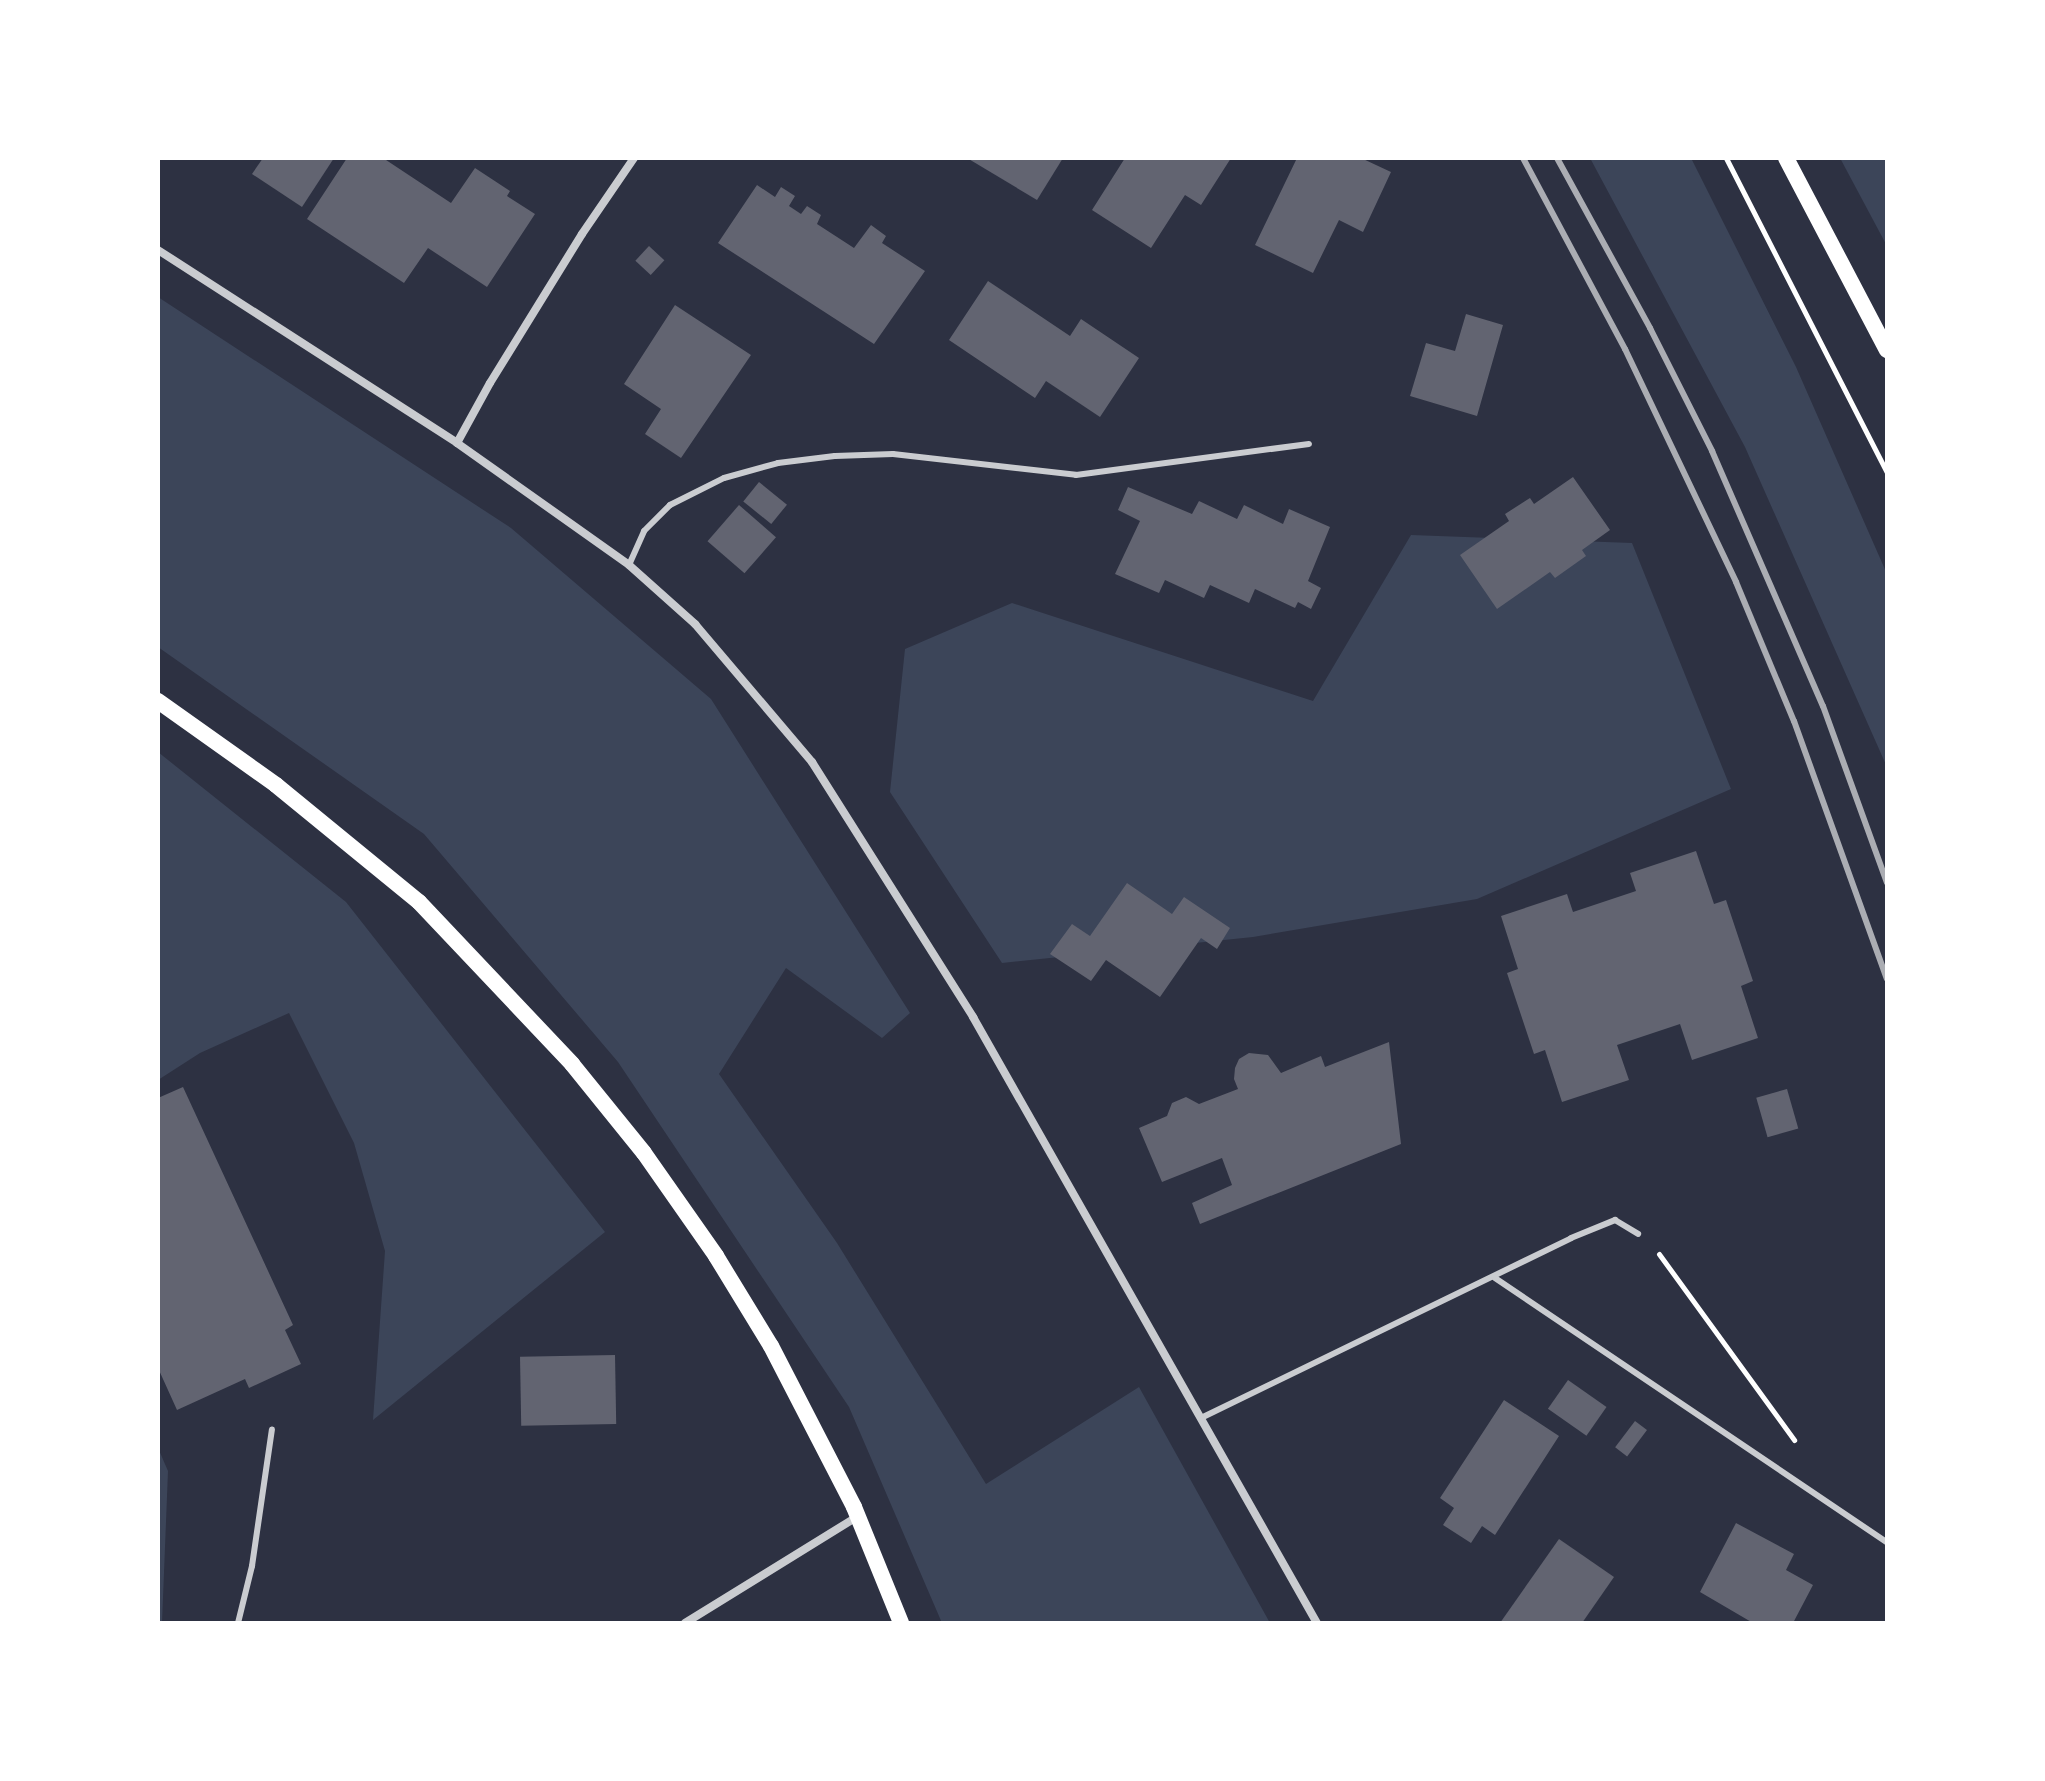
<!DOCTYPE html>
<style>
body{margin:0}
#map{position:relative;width:2045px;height:1781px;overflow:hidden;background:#2d3142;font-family:Mulish,sans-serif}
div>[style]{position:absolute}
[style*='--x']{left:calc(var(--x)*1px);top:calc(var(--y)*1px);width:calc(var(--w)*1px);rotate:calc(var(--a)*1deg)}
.green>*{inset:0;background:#3c4559}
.building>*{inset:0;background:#626471;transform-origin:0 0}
.path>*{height:5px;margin:-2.5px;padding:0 2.5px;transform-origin:2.5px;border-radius:2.5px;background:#fff}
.service>*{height:6px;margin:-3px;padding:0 3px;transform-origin:3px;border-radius:3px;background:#caccd0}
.minor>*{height:8px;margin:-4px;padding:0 4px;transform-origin:4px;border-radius:4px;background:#caccd0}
.secondary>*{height:16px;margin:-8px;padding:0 8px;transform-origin:8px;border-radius:8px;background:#fff}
.rail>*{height:6px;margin:-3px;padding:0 3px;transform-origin:3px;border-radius:3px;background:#abadb3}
span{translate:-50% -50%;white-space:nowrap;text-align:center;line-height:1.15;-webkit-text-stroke:8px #fff;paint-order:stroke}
.frame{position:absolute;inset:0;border:160px solid #fff;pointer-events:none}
</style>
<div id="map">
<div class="green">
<div style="clip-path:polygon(1590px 158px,1691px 158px,1796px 367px,1887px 574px,1887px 767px,1745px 447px)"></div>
<div style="clip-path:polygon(1840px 158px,1885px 158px,1887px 162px,1887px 246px)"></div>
<div style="clip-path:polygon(158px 297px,511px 528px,711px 699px,910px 1013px,882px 1038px,786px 968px,719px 1074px,837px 1243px,986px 1484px,1139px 1387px,1270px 1623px,942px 1623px,849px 1407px,618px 1062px,424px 834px,158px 647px)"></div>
<div style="clip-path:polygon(1411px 535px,1632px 543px,1731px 789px,1477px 899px,1253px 937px,1002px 963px,890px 792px,905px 649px,1012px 603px,1313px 701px)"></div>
<div style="clip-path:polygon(158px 752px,346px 902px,605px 1232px,373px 1420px,385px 1251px,354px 1143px,289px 1013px,200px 1053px,158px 1080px)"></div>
<div style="clip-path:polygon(158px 1448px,168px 1471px,162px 1623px,158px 1623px)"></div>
</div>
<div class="building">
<div style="clip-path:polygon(263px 158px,334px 158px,302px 207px,252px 174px)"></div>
<div style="clip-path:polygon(347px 158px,383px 158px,451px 203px,475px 168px,510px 191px,507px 196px,535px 214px,487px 287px,428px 248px,404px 283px,307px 219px)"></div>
<div style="clip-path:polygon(967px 158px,1063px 158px,1037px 200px)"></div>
<div style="clip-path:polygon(1125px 158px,1231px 158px,1201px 205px,1185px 195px,1151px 248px,1092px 210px)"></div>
<div style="clip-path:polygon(1297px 158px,1361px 158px,1391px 172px,1363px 232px,1339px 220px,1313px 273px,1255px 245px)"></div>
<div style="clip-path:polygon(757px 185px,775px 197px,781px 187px,795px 196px,789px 206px,801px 214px,807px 206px,821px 215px,817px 224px,854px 248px,871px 225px,886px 236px,882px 243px,925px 271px,874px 344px,718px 243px)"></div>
<div style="left:649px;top:246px;width:21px;height:20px;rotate:43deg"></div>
<div style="clip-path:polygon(988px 281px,1070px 336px,1081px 319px,1139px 358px,1100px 417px,1046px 381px,1035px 398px,949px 340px)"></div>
<div style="clip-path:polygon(675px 305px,751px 355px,681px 458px,645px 434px,661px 409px,624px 384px)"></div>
<div style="clip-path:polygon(1466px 314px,1503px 325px,1477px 416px,1410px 396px,1426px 343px,1455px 351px)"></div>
<div style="clip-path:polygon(1573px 477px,1610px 530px,1582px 550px,1586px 556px,1555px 578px,1550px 572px,1497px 609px,1460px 555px,1509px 521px,1505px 514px,1530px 498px,1534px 504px)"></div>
<div style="left:759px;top:482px;width:36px;height:25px;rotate:39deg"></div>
<div style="clip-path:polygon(1128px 487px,1192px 514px,1199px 501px,1237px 519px,1244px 505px,1283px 524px,1289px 509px,1330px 527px,1308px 581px,1321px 588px,1311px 609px,1298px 602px,1295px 608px,1255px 589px,1249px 603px,1210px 585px,1204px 598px,1165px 580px,1159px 593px,1115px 574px,1140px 521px,1118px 510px)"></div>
<div style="left:739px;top:505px;width:49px;height:48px;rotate:41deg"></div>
<div style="clip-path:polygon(1696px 851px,1714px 904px,1726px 900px,1753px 981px,1741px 986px,1758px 1038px,1692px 1060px,1680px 1024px,1617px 1045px,1629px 1080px,1562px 1102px,1545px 1050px,1534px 1054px,1507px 973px,1518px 969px,1501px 916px,1567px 894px,1573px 912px,1636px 891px,1630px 873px)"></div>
<div style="clip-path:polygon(1127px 883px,1172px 914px,1184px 897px,1230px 928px,1217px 949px,1201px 938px,1160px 997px,1106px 960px,1091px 981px,1050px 954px,1072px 924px,1090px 936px)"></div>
<div style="clip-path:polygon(1389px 1042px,1401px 1144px,1200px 1224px,1192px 1203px,1232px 1185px,1222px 1158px,1162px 1182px,1139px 1128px,1167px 1116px,1172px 1103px,1186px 1097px,1199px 1104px,1238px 1089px,1234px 1079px,1235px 1068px,1239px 1059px,1249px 1053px,1268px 1055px,1281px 1073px,1321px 1056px,1325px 1067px)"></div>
<div style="clip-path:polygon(183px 1087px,293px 1325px,285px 1330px,301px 1364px,249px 1388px,245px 1379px,177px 1410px,158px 1368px,158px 1098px)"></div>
<div style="left:1787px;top:1089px;width:41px;height:32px;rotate:74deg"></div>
<div style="left:615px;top:1355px;width:69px;height:95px;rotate:89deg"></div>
<div style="left:1568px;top:1380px;width:47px;height:35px;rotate:35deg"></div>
<div style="clip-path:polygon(1504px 1400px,1559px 1436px,1495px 1535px,1482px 1526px,1471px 1543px,1443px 1525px,1454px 1508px,1440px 1498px)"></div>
<div style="left:1635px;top:1421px;width:15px;height:33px;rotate:37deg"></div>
<div style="clip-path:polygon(1736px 1523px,1794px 1554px,1786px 1570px,1813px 1585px,1793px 1623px,1753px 1623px,1700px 1592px)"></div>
<div style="clip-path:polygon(1559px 1539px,1614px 1577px,1582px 1623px,1500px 1623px)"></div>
</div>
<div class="path">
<div style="--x:1726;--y:158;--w:354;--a:62.9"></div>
<div style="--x:1659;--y:1254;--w:230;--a:54"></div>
</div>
<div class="service">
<div style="--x:629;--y:565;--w:37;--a:-66"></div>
<div style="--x:644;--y:531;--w:37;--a:-45"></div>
<div style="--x:670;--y:505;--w:60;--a:-26.6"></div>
<div style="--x:724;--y:478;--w:56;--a:-15.5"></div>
<div style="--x:778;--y:463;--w:57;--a:-7"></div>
<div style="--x:835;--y:456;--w:58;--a:-2"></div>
<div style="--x:893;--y:454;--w:184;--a:6.5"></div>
<div style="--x:1076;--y:475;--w:235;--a:-7.6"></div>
<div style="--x:1495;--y:1278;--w:473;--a:34"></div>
<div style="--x:1203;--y:1417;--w:409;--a:-25.9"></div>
<div style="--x:1571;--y:1238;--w:48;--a:-22.2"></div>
<div style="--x:1615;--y:1220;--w:27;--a:31"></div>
<div style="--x:238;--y:1623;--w:59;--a:-76.2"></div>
<div style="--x:252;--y:1566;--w:138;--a:-81.7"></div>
</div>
<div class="minor">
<div style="--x:158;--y:250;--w:356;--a:32.8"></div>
<div style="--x:457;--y:443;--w:211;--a:35.3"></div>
<div style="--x:629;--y:565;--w:89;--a:41.8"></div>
<div style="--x:695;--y:624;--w:181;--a:49.7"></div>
<div style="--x:812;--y:762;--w:302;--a:57.7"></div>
<div style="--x:973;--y:1017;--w:697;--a:60.42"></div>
<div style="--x:457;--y:443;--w:68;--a:-61.2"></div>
<div style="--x:490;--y:383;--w:175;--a:-58.3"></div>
<div style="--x:582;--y:234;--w:92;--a:-55.6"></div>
<div style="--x:685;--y:1623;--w:203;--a:-31.7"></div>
</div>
<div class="secondary">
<div style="--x:1786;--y:158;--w:217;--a:62.3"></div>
<div style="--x:158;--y:701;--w:145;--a:35.4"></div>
<div style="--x:276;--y:785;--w:185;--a:39.3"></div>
<div style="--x:419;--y:902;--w:223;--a:46.6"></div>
<div style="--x:572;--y:1064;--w:114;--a:51"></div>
<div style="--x:644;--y:1153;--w:126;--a:55"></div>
<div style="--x:716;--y:1256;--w:105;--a:58.6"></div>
<div style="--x:771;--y:1346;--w:181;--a:62.7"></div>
<div style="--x:854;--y:1507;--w:125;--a:67.9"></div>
</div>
<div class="rail">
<div style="--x:1523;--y:158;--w:217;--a:61.9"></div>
<div style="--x:1625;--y:349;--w:258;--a:64.5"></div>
<div style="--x:1736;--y:582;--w:151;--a:67.4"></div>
<div style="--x:1794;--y:721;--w:274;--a:70.2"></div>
<div style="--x:1557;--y:158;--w:194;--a:61.3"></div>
<div style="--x:1650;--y:328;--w:138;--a:63.2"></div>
<div style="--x:1712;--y:451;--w:278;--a:66.5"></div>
<div style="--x:1823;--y:706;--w:188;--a:70.1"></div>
</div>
<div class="frame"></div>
</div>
